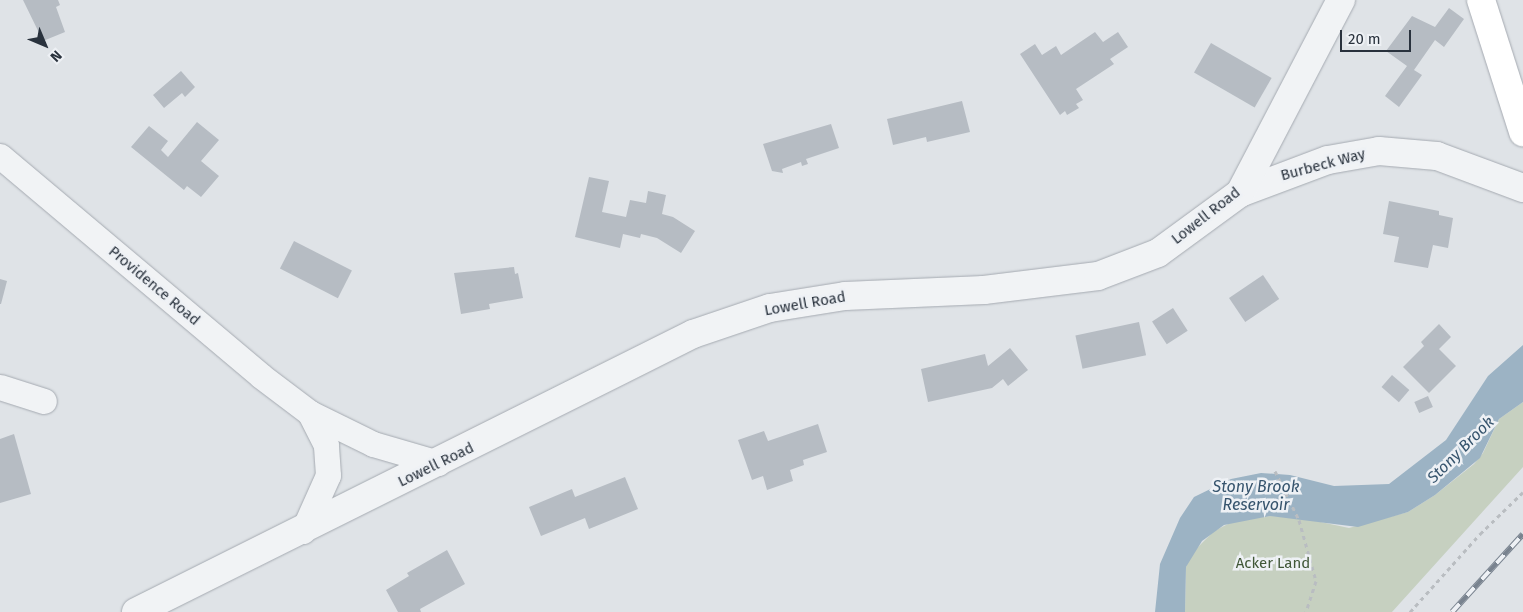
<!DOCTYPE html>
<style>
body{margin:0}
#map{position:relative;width:1523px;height:612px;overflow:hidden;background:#dfe3e7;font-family:"Fira Sans",sans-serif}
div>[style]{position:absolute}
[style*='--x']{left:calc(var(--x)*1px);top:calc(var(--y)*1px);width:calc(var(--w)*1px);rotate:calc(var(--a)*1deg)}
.green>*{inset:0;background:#c6d0c0}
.water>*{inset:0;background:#9cb3c4}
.building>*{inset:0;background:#b6bcc3;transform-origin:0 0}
.path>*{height:3px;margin-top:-1.5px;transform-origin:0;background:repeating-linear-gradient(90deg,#b9bdc1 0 4px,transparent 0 8px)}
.roads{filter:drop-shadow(0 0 1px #a5aab1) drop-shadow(0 0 1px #a5aab1)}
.minor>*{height:25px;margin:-12.5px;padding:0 12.5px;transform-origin:12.5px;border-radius:12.5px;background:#f1f3f5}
.tertiary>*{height:28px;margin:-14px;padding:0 14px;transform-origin:14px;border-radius:14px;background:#f1f3f5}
.secondary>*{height:28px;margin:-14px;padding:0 14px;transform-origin:14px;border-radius:14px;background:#fff}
.rail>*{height:5.5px;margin-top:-2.75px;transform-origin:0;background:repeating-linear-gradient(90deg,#eef1f5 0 11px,#79838f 0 22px);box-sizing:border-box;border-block:1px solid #79838f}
span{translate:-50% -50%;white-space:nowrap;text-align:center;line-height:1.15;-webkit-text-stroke:5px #eef1f5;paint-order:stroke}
.street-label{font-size:15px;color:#29323d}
.park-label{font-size:15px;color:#405737}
.water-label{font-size:16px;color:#36546d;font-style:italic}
.north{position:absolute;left:20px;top:20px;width:50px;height:50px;-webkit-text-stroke:4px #eef1f5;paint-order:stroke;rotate:135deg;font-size:14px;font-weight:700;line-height:20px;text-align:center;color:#29323d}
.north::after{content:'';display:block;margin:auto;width:18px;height:22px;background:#29323d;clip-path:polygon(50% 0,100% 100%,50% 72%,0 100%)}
.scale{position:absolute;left:1340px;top:30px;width:71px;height:22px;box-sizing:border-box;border:2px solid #29323d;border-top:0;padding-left:6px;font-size:15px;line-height:18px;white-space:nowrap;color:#29323d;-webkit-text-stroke:4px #eef1f5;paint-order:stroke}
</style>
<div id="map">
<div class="green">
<div style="clip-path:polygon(1523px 402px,1523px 467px,1392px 612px,1185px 612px,1186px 567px,1191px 554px,1214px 531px,1234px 521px,1270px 516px,1297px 517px,1349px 528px,1408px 512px,1435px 495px,1474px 464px,1483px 453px,1499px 419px)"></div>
</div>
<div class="water">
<div style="clip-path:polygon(1523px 345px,1523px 402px,1499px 419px,1480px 458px,1435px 495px,1408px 512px,1358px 527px,1270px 516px,1224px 525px,1202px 541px,1186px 567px,1185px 612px,1155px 612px,1160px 564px,1180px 518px,1194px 497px,1231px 479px,1261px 473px,1290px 475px,1334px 486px,1389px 484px,1446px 440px,1488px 376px)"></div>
</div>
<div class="building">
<div style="clip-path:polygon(23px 0,58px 0,60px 5px,56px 7px,65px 32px,43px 41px)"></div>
<div style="clip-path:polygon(1449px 8px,1464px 19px,1444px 47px,1435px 40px,1414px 70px,1422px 75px,1399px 107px,1385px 96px,1407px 66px,1386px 51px,1412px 16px,1435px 27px)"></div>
<div style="clip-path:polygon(1095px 32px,1103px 42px,1118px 32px,1128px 47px,1110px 59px,1114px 64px,1076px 89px,1083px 100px,1076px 104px,1079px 108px,1067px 115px,1065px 111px,1060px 115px,1020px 54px,1035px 44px,1042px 55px,1056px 46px,1061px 55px)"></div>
<div style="left:1211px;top:43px;width:70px;height:34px;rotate:30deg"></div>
<div style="clip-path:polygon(181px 71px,195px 87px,185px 97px,182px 93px,164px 108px,153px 95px)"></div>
<div style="clip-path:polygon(962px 101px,970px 132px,927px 142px,926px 137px,893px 145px,887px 119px)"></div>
<div style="clip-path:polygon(197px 122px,219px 140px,201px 161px,219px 176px,201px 197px,187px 186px,184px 190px,131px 147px,149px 126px,168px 141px,161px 150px,168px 157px)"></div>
<div style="clip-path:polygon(831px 124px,839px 148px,806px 159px,808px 164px,802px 166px,801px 162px,782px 169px,783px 173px,772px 171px,763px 144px)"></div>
<div style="clip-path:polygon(589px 177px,609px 181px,602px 212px,626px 217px,630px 200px,646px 203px,648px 191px,666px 195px,662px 214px,673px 217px,695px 231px,681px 253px,657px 238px,641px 234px,640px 238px,623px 234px,620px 248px,575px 237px)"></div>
<div style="clip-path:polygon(1389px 201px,1439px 211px,1439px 215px,1453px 218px,1448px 248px,1433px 245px,1428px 268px,1394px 262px,1399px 237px,1383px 234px)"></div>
<div style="left:294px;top:241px;width:65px;height:31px;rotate:27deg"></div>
<div style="clip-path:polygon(514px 267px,515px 274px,518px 273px,523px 298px,489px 304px,490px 309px,461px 314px,454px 273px)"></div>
<div style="left:1263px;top:275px;width:29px;height:41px;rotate:56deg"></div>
<div style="clip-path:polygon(0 279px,7px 281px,1px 304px,0 304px)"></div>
<div style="left:1173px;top:308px;width:27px;height:25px;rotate:57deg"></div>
<div style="left:1139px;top:322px;width:34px;height:65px;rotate:78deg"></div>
<div style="clip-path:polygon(1439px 324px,1451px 337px,1439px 349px,1456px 366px,1429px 393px,1403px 367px,1424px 346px,1421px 342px)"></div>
<div style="clip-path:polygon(1010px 348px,1028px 370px,1008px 386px,1003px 379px,992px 388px,928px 402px,921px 369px,985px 354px,988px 366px)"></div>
<div style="left:1392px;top:375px;width:23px;height:16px;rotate:41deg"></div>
<div style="left:1428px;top:396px;width:12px;height:15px;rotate:66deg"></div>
<div style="clip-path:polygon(818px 424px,827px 452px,803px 460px,804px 465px,790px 470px,793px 481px,767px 490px,763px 476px,752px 480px,738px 440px,764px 431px,768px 441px)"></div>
<div style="clip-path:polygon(14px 434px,31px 494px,0 503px,0 439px)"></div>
<div style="clip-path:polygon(625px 477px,638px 509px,589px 529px,585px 518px,541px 536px,529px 507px,572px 489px,575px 497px)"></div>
<div style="clip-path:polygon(447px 550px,465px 584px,420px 609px,421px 612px,398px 612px,386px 590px,409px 576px,407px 573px)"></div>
</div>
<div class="path">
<div style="--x:1275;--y:471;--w:55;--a:63.9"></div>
<div style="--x:1299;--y:520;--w:63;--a:74.4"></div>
<div style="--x:1316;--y:581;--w:33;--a:108"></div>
<div style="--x:1410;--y:612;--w:105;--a:-48.1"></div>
<div style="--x:1480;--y:534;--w:60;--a:-44.3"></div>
</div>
<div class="roads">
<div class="minor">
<div style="--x:0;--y:156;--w:341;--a:40.1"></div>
<div style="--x:261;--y:376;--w:61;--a:37.1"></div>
<div style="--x:310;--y:413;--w:70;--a:26.2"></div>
<div style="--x:373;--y:444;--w:68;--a:16.3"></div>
<div style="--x:0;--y:387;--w:46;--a:17.7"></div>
<div style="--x:303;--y:531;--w:61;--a:-65.9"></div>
<div style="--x:328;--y:475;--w:30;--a:-94"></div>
<div style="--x:326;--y:445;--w:36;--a:-117"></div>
</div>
<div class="tertiary">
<div style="--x:1240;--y:193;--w:94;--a:-20.6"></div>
<div style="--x:1328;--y:160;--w:52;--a:-10"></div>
<div style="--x:1379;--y:151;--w:58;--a:4.9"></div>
<div style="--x:1437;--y:156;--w:92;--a:20.4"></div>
<div style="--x:136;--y:612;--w:623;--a:-26.52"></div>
<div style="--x:693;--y:334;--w:81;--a:-18.7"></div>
<div style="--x:770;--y:308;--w:76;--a:-9.1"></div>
<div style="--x:845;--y:296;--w:139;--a:-2.5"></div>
<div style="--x:984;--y:290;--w:115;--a:-7"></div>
<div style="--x:1098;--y:276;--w:64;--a:-21"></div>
<div style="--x:1158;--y:253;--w:102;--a:-36.2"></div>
<div style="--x:1240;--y:193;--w:218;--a:-62.4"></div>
</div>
<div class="secondary">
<div style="--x:1481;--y:0;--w:139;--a:72.3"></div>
</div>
</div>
<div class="rail">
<div style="--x:1452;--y:612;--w:105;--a:-47.7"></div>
</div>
<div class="street-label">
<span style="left:1323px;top:165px;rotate:-15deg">Burbeck Way</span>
<span style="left:1206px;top:216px;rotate:-38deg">Lowell Road</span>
<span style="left:154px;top:286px;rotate:40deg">Providence Road</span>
<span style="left:805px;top:304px;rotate:-10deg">Lowell Road</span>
<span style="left:436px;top:465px;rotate:-26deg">Lowell Road</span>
</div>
<div class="park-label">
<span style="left:1273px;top:564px">Acker Land</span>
</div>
<div class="water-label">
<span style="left:1461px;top:450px;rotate:-45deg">Stony Brook</span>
<span style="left:1256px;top:496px">Stony Brook<br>Reservoir</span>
</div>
<div class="north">N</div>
<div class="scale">20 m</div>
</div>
